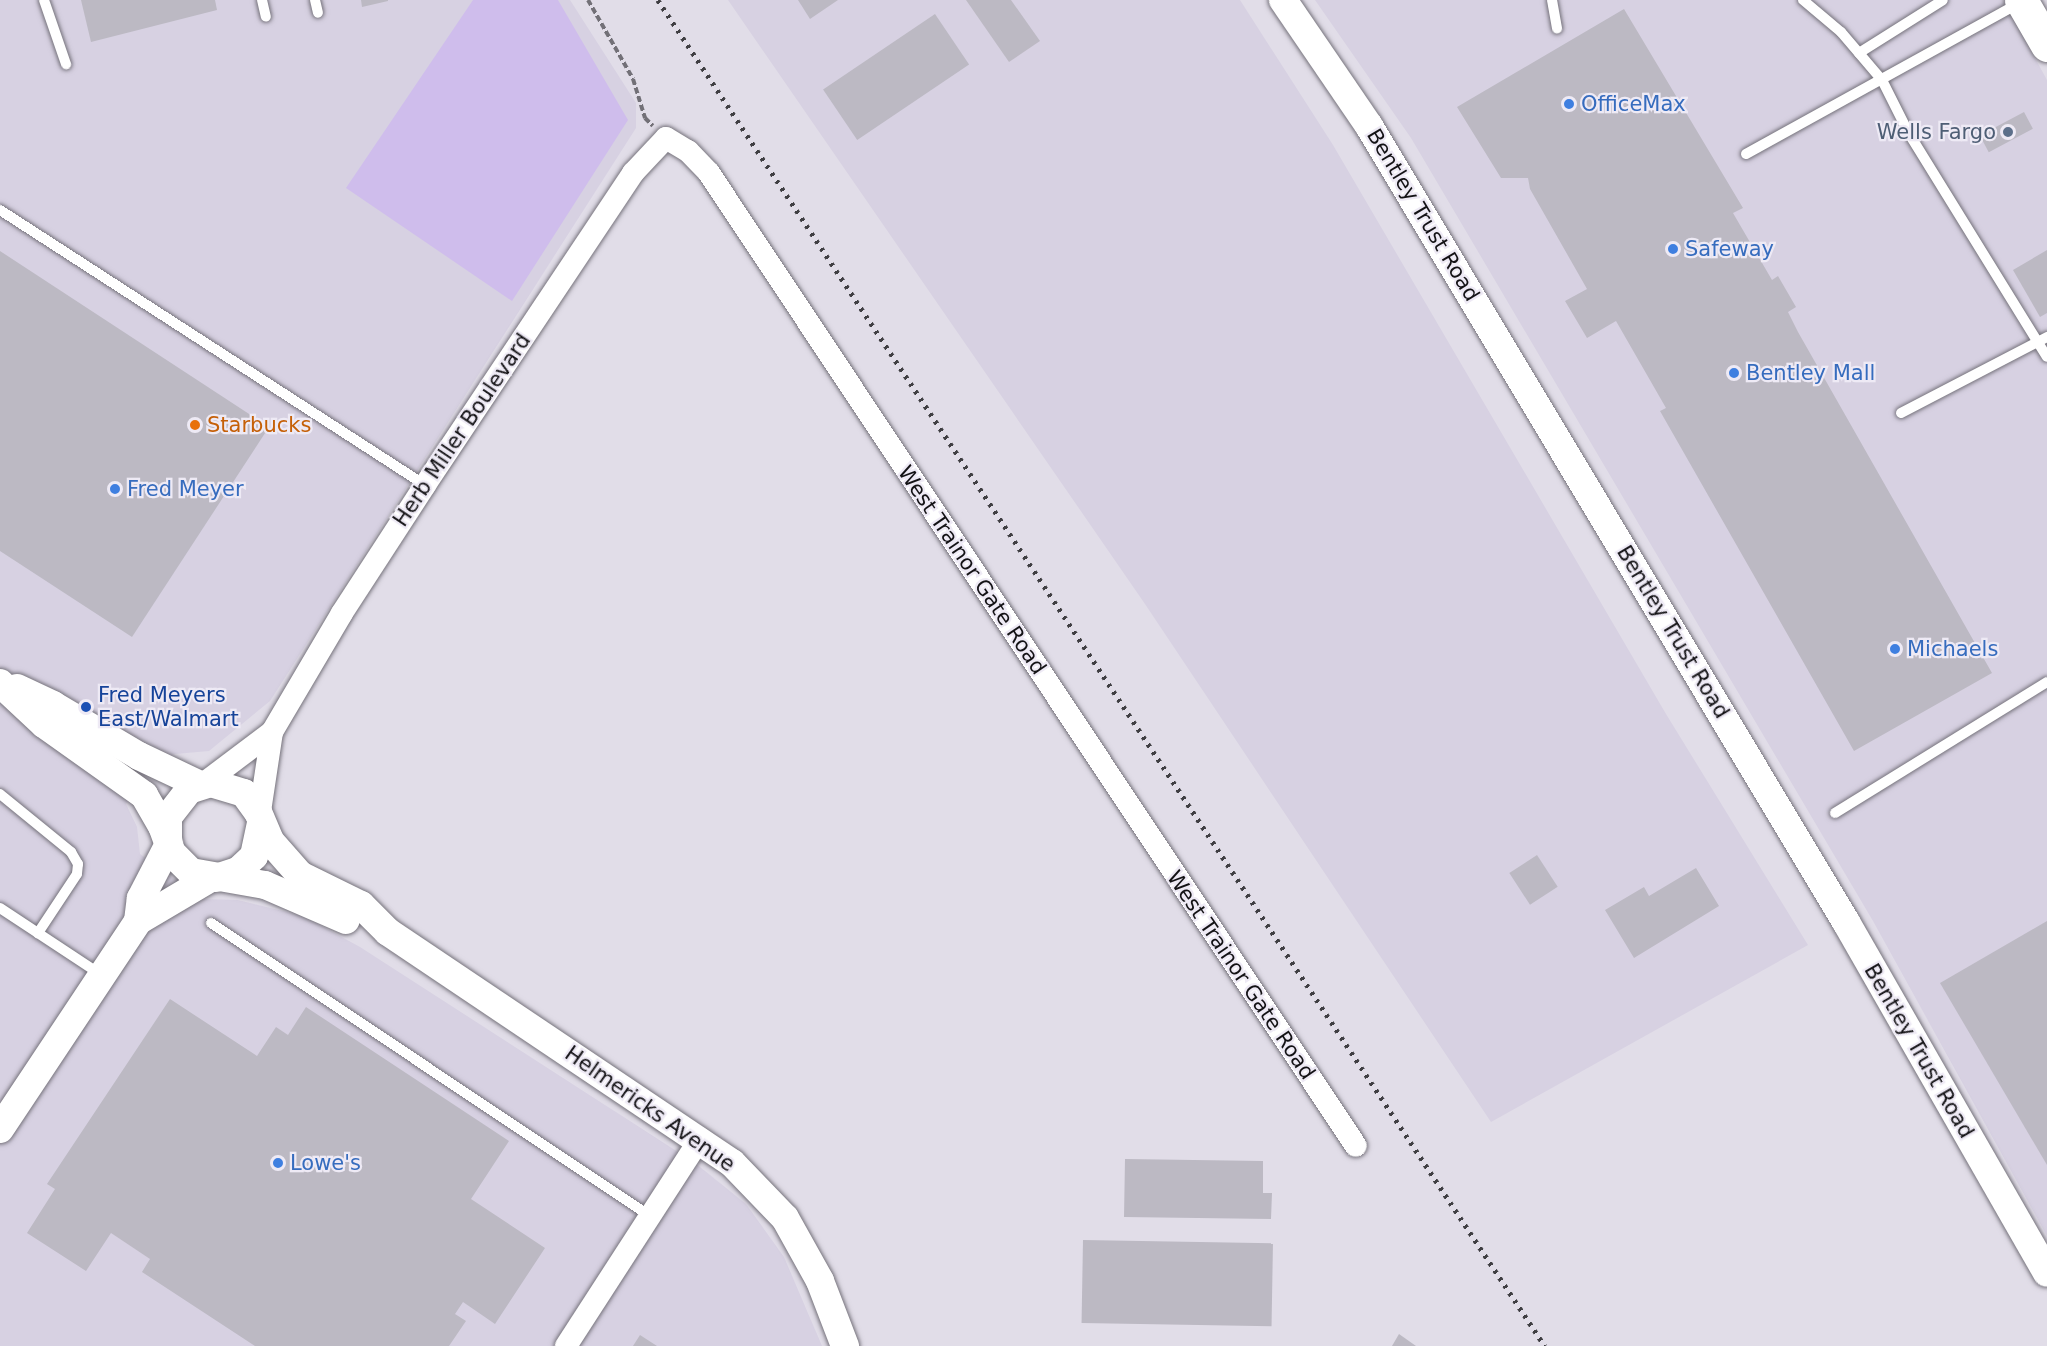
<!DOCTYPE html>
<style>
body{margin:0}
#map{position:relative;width:2047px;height:1346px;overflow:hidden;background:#e1dde8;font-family:"DejaVu Sans",sans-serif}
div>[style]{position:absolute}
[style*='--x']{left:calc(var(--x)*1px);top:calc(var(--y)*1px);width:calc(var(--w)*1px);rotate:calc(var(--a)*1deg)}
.built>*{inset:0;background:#d7d1e2}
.green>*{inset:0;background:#cfbdec}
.building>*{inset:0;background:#bcb9c3;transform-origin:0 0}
.path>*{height:4px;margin-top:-2px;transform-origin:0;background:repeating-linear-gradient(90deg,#727077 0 6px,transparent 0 9px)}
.roads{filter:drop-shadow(0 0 2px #75727b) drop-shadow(0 0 2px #75727b)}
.service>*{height:10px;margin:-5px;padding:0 5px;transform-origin:5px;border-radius:5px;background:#fff}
.minor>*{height:22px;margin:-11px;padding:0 11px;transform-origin:11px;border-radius:11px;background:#fff}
.tertiary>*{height:28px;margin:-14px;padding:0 14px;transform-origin:14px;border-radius:14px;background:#fff}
.primary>*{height:33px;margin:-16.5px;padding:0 16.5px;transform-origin:16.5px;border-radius:16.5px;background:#fff}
.rail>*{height:4.5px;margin-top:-2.25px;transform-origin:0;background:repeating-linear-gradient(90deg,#3f3e42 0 3px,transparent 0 9px)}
.dots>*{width:16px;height:16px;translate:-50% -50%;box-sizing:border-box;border:3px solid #eeeaf5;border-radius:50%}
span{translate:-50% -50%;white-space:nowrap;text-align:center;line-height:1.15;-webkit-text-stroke:4.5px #eeeaf5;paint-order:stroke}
.shop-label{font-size:21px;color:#366cbe}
.left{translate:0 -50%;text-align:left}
.service-label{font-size:21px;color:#4e5e75}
.right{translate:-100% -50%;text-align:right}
.street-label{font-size:21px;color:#131215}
.food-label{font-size:21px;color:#c56008}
.transit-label{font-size:21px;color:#164399}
</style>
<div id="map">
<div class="built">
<div style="clip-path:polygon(0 0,570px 0,636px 103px,636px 128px,270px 701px,209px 751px,175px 754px,154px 762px,126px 804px,137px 827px,140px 854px,201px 899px,238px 900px,303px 916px,360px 947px,695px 1163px,746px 1204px,784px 1257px,822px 1346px,0 1346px)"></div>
<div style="clip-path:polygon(728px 0,1240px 0,1333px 145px,1666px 714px,1808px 945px,1491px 1122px,1145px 604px)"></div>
<div style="clip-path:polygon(1315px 0,2003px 0,2047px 80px,2047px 1236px,1873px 921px,1411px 138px)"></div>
</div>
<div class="green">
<div style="clip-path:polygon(473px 0,558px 0,628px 120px,512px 301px,346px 188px)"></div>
</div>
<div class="building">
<div style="clip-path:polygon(81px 0,215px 0,217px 10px,91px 42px)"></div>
<div style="clip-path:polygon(361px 0,388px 0,388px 1px,362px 7px)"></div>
<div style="clip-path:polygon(798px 0,838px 0,810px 19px)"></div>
<div style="clip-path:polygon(966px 0,1011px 0,1040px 41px,1009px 62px)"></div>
<div style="clip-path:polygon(1624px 9px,1743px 208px,1733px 213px,1772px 280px,1778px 276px,1796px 307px,1788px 312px,1798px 332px,1992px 673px,1854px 751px,1660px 411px,1666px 408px,1616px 321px,1587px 338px,1565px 301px,1587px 289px,1530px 189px,1528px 178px,1501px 178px,1457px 107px)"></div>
<div style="left:935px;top:14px;width:61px;height:135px;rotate:56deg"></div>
<div style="left:2024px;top:112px;width:19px;height:50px;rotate:62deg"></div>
<div style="clip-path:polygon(2047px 250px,2047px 313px,2040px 317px,2013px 270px)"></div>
<div style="clip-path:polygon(0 251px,269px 427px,132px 637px,0 551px)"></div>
<div style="left:1537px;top:855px;width:38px;height:33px;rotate:57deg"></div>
<div style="clip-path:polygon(1696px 868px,1719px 906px,1634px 958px,1605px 910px,1644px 887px,1649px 896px)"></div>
<div style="clip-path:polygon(2047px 921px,2047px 1165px,1940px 983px)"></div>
<div style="clip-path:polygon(170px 999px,257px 1056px,276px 1027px,288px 1035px,306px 1007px,509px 1141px,471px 1199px,545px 1248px,495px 1324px,463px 1302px,455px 1314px,466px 1321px,449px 1346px,255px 1346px,142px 1272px,150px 1259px,111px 1233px,86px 1271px,27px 1233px,55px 1189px,47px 1184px)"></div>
<div style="clip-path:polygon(1125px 1159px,1263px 1161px,1263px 1193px,1272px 1193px,1271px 1219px,1124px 1217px)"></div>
<div style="left:1083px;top:1240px;width:190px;height:83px;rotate:1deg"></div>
<div style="clip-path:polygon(1399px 1334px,1416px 1346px,1392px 1346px)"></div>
<div style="clip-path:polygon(640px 1335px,657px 1346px,633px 1346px)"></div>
</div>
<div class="path">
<div style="--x:588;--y:0;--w:91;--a:60.3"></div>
<div style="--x:633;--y:79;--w:41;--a:72.9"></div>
<div style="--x:645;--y:118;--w:11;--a:45"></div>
</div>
<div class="roads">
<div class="service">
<div style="--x:44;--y:0;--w:68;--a:71"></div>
<div style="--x:262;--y:0;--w:17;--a:77"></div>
<div style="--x:315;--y:0;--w:13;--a:77"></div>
<div style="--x:1552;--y:0;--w:29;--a:80"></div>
<div style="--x:1803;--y:0;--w:50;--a:40.1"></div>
<div style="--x:1841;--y:32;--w:63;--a:49.5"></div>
<div style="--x:1882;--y:80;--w:58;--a:63.4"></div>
<div style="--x:1908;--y:132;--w:264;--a:58.3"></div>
<div style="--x:1859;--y:53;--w:99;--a:-32.2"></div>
<div style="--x:1746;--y:154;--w:312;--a:-28.9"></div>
<div style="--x:0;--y:210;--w:506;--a:32.91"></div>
<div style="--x:1901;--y:413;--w:165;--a:-27.5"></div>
<div style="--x:0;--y:794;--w:92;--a:39.2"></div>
<div style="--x:71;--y:852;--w:14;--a:60"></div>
<div style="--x:78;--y:864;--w:10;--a:96"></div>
<div style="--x:77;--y:874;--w:71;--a:123.5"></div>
<div style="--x:1835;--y:813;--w:249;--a:-31.7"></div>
<div style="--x:0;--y:908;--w:120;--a:33.4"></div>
<div style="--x:211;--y:923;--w:528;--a:33.72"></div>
</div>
<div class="minor">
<div style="--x:203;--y:784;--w:86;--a:-37"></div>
<div style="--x:272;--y:732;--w:138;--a:-59.5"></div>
<div style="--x:342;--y:613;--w:153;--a:-57"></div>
<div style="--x:425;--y:485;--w:375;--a:-56.3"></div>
<div style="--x:633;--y:173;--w:48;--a:-46.7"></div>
<div style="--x:666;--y:138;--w:26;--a:31"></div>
<div style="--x:688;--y:151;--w:30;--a:46"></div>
<div style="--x:709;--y:173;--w:1168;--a:56.38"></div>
<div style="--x:259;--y:818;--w:87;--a:-81.4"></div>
<div style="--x:566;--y:1346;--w:247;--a:-57.1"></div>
</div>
<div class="tertiary">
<div style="--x:1283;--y:0;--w:153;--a:55.7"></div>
<div style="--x:1369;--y:126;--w:928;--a:59.07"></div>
<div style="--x:1846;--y:922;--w:404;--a:60.2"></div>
<div style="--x:0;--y:683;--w:60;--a:43"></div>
<div style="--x:44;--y:724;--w:123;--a:35.4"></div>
<div style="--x:144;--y:795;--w:36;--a:60"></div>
<div style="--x:162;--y:826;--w:29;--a:70"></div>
<div style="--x:172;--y:853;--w:27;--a:45"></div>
<div style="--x:191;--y:872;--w:75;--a:10"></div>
<div style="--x:265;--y:885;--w:88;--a:23.4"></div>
<div style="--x:17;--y:688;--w:40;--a:25"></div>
<div style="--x:53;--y:705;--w:100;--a:30.7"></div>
<div style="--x:139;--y:756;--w:68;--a:25.4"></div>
<div style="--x:168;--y:841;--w:24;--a:-90"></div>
<div style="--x:168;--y:817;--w:34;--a:-52"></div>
<div style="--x:189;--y:790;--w:23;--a:-18"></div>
<div style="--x:211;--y:783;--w:34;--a:17"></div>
<div style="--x:244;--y:793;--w:24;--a:54"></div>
<div style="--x:258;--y:812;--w:33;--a:67"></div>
<div style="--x:271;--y:842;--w:44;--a:48.7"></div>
<div style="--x:300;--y:875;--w:68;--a:26.2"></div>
<div style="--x:361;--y:905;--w:38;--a:45"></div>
<div style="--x:388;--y:932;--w:414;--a:33.9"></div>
<div style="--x:732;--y:1163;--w:76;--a:46.1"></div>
<div style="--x:785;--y:1218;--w:72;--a:60.9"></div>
<div style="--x:820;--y:1281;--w:70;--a:69"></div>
<div style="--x:216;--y:878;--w:23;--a:-18"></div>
<div style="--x:238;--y:871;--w:22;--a:-43"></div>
<div style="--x:254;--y:856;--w:34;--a:-78"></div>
<div style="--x:138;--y:921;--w:86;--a:-30.7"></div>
<div style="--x:0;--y:1129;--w:250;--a:-56.4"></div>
<div style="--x:138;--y:921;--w:23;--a:-83"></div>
<div style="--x:141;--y:898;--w:61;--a:-62.6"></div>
</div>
<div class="primary">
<div style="--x:2021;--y:0;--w:52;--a:60"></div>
</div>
</div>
<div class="rail">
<div style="--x:658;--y:0;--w:1612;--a:56.62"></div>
</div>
<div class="dots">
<div style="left:1569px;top:104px;background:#3f7fe0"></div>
<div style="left:2008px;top:132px;background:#5c6f8a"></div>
<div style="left:1673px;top:249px;background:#3f7fe0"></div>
<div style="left:1734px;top:373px;background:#3f7fe0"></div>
<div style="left:195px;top:425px;background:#e8710a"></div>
<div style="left:115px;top:489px;background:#3f7fe0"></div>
<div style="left:1895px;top:649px;background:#3f7fe0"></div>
<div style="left:86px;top:707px;background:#1a4fb4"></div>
<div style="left:278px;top:1163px;background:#3f7fe0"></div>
</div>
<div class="shop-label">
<span class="left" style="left:1581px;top:104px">OfficeMax</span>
<span class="left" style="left:1685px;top:249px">Safeway</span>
<span class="left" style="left:1746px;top:373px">Bentley Mall</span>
<span class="left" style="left:127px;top:489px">Fred Meyer</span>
<span class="left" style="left:1907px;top:649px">Michaels</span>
<span class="left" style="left:290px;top:1163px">Lowe's</span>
</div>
<div class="service-label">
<span class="right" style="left:1996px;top:132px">Wells Fargo</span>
</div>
<div class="street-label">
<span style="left:1423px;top:215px;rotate:59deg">Bentley Trust Road</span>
<span style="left:462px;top:430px;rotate:-56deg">Herb Miller Boulevard</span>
<span style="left:972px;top:570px;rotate:56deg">West Trainor Gate Road</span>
<span style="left:1673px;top:632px;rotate:59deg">Bentley Trust Road</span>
<span style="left:1241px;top:975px;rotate:56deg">West Trainor Gate Road</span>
<span style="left:1919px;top:1051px;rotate:60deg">Bentley Trust Road</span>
<span style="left:650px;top:1109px;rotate:35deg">Helmericks Avenue</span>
</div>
<div class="food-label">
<span class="left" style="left:207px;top:425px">Starbucks</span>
</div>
<div class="transit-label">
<span class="left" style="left:98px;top:707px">Fred Meyers<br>East/Walmart</span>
</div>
</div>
